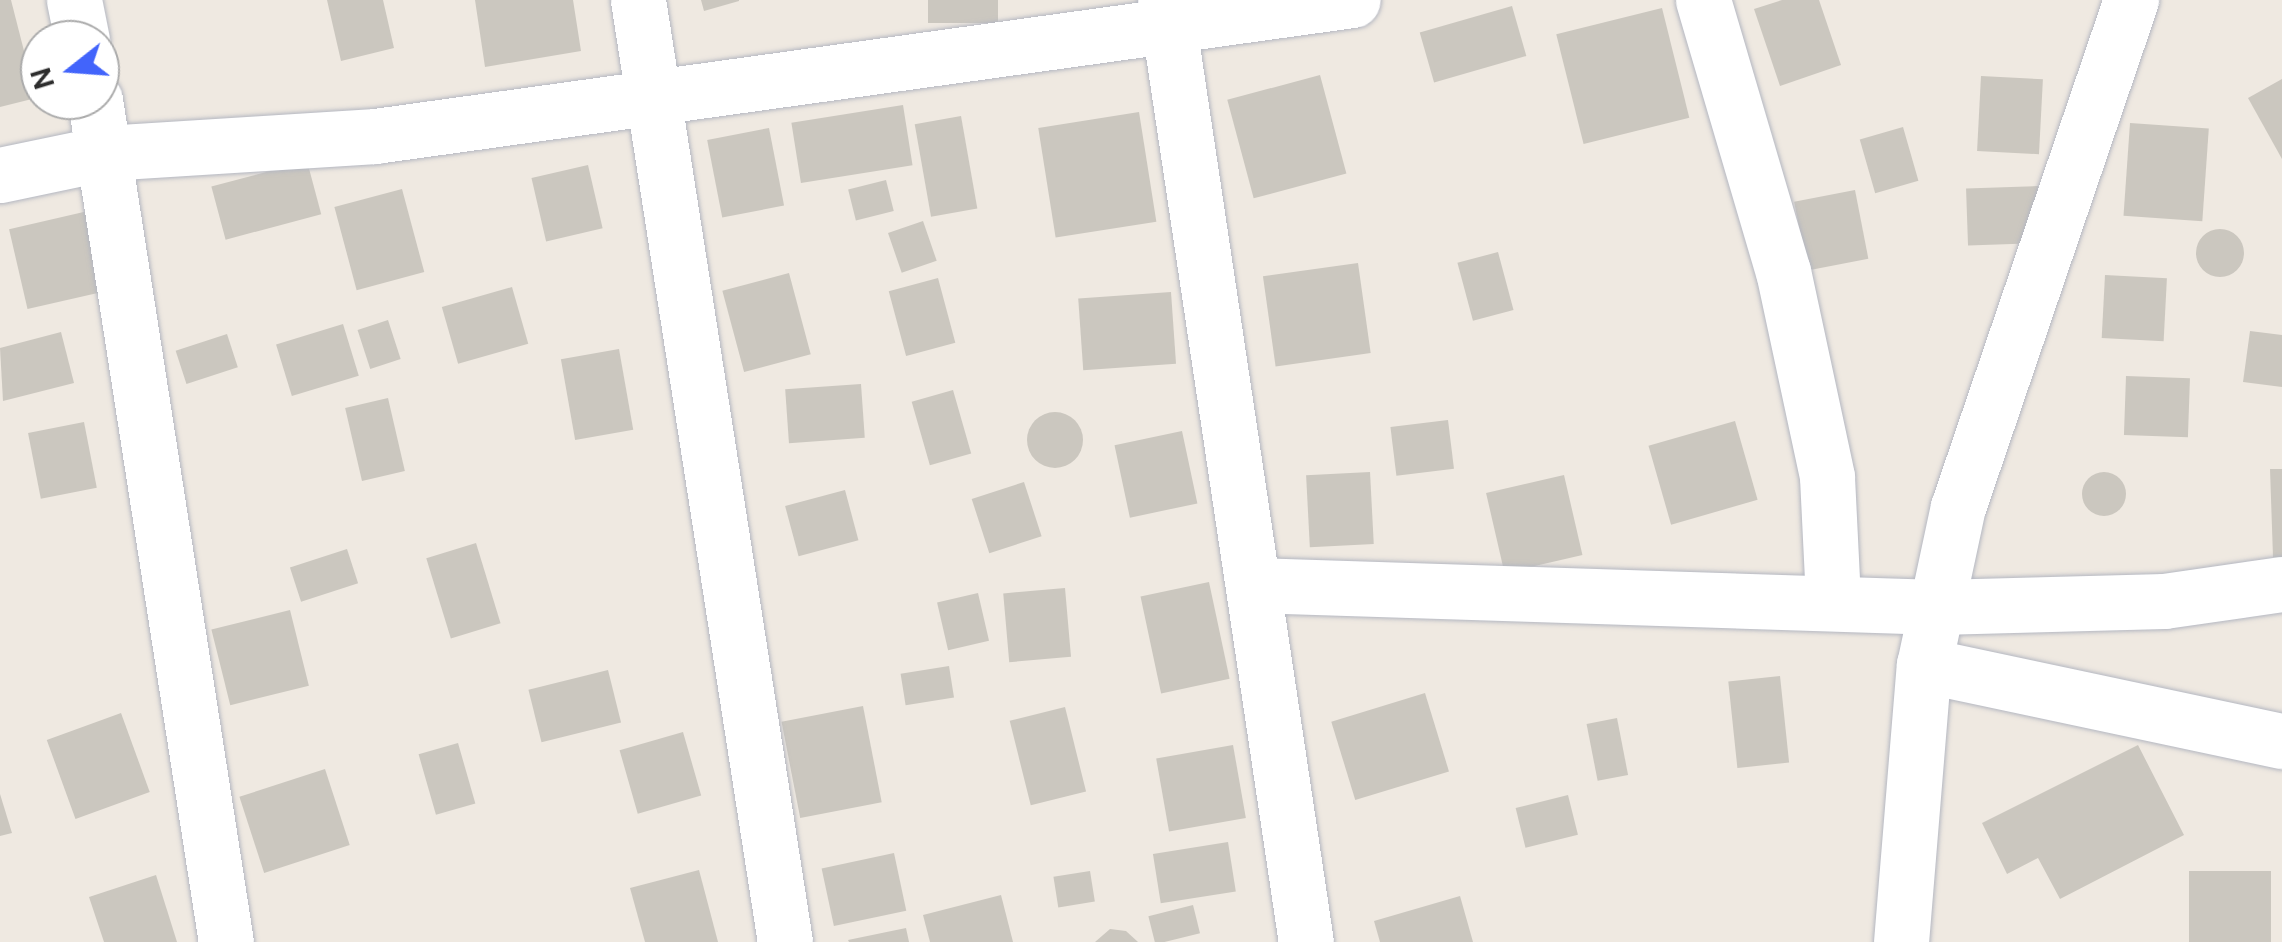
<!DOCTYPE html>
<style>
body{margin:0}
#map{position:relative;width:2282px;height:942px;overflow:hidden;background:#efe9e1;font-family:"DM Sans",sans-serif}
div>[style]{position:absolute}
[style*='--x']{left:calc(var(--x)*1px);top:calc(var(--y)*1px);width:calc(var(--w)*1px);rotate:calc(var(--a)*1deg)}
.building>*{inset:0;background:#cbc7bf;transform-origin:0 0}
.round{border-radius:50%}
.roads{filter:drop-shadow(0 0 2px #b4b7c1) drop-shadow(0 0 2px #b4b7c1)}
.minor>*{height:55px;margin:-27.5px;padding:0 27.5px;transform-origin:27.5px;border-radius:27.5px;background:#fff}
span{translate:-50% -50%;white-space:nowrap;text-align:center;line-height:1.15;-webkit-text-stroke:10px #fff;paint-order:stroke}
.north{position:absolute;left:20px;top:20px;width:100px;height:100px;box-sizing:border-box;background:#fff;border:2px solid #ababab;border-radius:50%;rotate:253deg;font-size:28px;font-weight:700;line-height:40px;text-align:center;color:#2e2e2e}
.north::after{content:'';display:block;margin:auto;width:35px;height:45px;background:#4264fb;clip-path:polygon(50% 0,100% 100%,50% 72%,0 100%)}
</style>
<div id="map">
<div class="building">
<div style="clip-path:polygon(0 0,11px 0,36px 98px,0 107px)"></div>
<div style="clip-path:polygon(327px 0,383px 0,394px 48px,341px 61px)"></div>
<div style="clip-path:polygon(475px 0,573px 0,581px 51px,485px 67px)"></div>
<div style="clip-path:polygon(701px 0,739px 0,739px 1px,704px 11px)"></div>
<div style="left:928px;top:0;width:70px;height:23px"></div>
<div style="clip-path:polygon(1782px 0,1819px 0,1841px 65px,1780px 86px,1754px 9px)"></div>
<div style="left:1512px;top:6px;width:52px;height:96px;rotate:74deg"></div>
<div style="left:1662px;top:8px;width:113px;height:109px;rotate:76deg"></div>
<div style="left:1320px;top:75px;width:102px;height:96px;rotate:75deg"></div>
<div style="left:1981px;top:76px;width:62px;height:75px;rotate:3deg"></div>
<div style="clip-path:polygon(2282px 79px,2282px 159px,2248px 98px)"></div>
<div style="left:903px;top:105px;width:61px;height:113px;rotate:81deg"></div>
<div style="left:1139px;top:112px;width:111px;height:102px;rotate:81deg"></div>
<div style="left:961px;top:116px;width:94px;height:47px;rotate:80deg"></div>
<div style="left:2130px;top:123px;width:79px;height:93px;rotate:4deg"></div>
<div style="left:1903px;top:127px;width:56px;height:45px;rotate:74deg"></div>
<div style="left:769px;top:128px;width:79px;height:63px;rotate:79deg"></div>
<div style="left:307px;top:161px;width:55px;height:99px;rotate:75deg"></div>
<div style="left:588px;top:165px;width:65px;height:58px;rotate:77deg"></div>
<div style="left:886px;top:180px;width:32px;height:39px;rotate:76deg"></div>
<div style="left:2038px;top:186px;width:57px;height:72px;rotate:88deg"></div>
<div style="left:402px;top:189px;width:86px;height:70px;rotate:75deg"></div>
<div style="left:1855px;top:190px;width:70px;height:62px;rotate:79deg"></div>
<div style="left:88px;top:211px;width:82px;height:81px;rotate:77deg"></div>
<div style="left:923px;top:221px;width:42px;height:37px;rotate:71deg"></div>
<div class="round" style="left:2196px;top:229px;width:48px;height:48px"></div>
<div style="left:1498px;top:252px;width:60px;height:42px;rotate:75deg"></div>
<div style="left:1358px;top:263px;width:91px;height:96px;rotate:82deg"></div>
<div style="left:789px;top:273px;width:84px;height:69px;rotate:75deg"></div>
<div style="left:2105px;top:275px;width:62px;height:63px;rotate:3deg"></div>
<div style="left:938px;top:278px;width:67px;height:51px;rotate:75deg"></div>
<div style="left:512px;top:287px;width:59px;height:73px;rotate:74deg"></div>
<div style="left:1171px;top:292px;width:72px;height:93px;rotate:86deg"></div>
<div style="left:388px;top:320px;width:41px;height:32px;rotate:72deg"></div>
<div style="left:343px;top:324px;width:54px;height:70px;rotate:73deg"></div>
<div style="clip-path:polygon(2250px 331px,2282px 335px,2282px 387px,2243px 382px)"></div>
<div style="clip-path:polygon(61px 332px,74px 383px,3px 401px,0 348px)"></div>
<div style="left:227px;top:334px;width:35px;height:54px;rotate:72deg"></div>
<div style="left:619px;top:349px;width:82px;height:59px;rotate:80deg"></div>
<div style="left:2126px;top:376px;width:64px;height:59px;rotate:2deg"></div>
<div style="left:861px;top:384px;width:54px;height:76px;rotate:86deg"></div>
<div style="left:953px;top:390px;width:66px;height:43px;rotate:74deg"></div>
<div style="left:388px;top:398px;width:75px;height:44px;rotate:77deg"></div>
<div class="round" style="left:1027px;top:412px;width:56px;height:56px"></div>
<div style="left:1448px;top:420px;width:49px;height:58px;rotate:83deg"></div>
<div style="left:1735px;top:421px;width:82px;height:90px;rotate:74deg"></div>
<div style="left:84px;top:422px;width:67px;height:57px;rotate:79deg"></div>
<div style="left:1182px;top:431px;width:74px;height:69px;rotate:78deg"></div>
<div style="clip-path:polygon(2270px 469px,2282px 469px,2282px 557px,2273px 557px)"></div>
<div class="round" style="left:2082px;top:472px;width:44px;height:44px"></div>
<div style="left:1370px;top:472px;width:72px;height:64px;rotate:87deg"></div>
<div style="left:1564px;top:475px;width:82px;height:80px;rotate:77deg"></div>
<div style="left:1024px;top:482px;width:57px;height:55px;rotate:72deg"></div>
<div style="left:845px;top:490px;width:52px;height:62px;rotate:75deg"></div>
<div style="left:476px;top:543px;width:84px;height:52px;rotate:73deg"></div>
<div style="left:347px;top:549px;width:36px;height:60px;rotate:72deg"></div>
<div style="left:1209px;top:582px;width:99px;height:70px;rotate:78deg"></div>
<div style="left:1065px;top:588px;width:69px;height:62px;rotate:85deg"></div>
<div style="left:978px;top:593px;width:49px;height:42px;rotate:77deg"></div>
<div style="left:290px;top:610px;width:78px;height:81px;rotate:76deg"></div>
<div style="left:949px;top:666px;width:32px;height:49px;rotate:81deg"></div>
<div style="left:608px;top:670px;width:54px;height:82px;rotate:76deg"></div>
<div style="left:1780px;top:676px;width:87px;height:52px;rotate:84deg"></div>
<div style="left:1425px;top:693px;width:82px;height:98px;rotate:73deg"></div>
<div style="left:863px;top:706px;width:98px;height:83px;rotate:79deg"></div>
<div style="left:1065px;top:707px;width:87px;height:57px;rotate:76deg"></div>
<div style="left:121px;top:713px;width:84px;height:79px;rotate:70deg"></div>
<div style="left:1617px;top:718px;width:58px;height:31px;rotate:79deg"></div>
<div style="left:683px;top:732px;width:66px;height:66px;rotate:74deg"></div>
<div style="left:458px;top:743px;width:63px;height:41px;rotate:74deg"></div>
<div style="left:1233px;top:745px;width:74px;height:78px;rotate:80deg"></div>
<div style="clip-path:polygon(2138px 745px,2184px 835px,2060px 899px,2038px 858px,2007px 874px,1982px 823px)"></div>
<div style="left:325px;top:769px;width:80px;height:90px;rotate:72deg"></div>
<div style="clip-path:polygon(0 794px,12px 833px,0 836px)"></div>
<div style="left:1568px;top:795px;width:41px;height:54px;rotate:76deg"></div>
<div style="left:1228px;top:842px;width:50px;height:76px;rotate:81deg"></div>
<div style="left:894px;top:853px;width:59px;height:74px;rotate:78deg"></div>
<div style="clip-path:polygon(699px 870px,718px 942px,645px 942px,630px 888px)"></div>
<div style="left:1090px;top:871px;width:31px;height:37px;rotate:81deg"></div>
<div style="left:2189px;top:871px;width:82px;height:71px"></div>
<div style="clip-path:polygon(156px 875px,177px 942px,104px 942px,89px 897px)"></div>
<div style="clip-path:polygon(1001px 895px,1013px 942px,930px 942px,923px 915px)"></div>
<div style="clip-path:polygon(1460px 896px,1473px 942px,1380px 942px,1374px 921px)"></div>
<div style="left:1193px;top:905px;width:29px;height:46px;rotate:76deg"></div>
<div style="clip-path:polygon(906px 928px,909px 942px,849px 942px,848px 940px)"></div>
<div style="clip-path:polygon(1110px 929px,1126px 931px,1138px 942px,1095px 942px)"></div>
</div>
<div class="roads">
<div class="minor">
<div style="--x:74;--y:0;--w:41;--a:78.7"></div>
<div style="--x:638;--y:0;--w:953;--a:81.13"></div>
<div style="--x:1165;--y:0;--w:952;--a:81.49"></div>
<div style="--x:1703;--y:0;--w:283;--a:73.6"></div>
<div style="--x:1783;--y:271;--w:211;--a:77.9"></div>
<div style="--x:1827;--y:477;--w:123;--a:87.2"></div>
<div style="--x:95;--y:100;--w:852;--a:81.16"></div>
<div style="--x:0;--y:175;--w:107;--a:-11.8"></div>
<div style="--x:105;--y:153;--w:271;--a:-3.6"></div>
<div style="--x:375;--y:136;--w:987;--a:-7.92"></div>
<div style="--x:1253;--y:585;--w:685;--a:1.84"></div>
<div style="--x:1938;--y:607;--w:226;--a:-1.5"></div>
<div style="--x:2164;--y:601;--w:119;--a:-8.2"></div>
<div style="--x:1924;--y:665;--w:366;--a:12"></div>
<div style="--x:1901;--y:942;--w:278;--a:-85.3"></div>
<div style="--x:1924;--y:665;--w:162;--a:-77.9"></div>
<div style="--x:1958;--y:507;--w:536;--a:-71.16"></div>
</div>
</div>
<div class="north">N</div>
</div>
